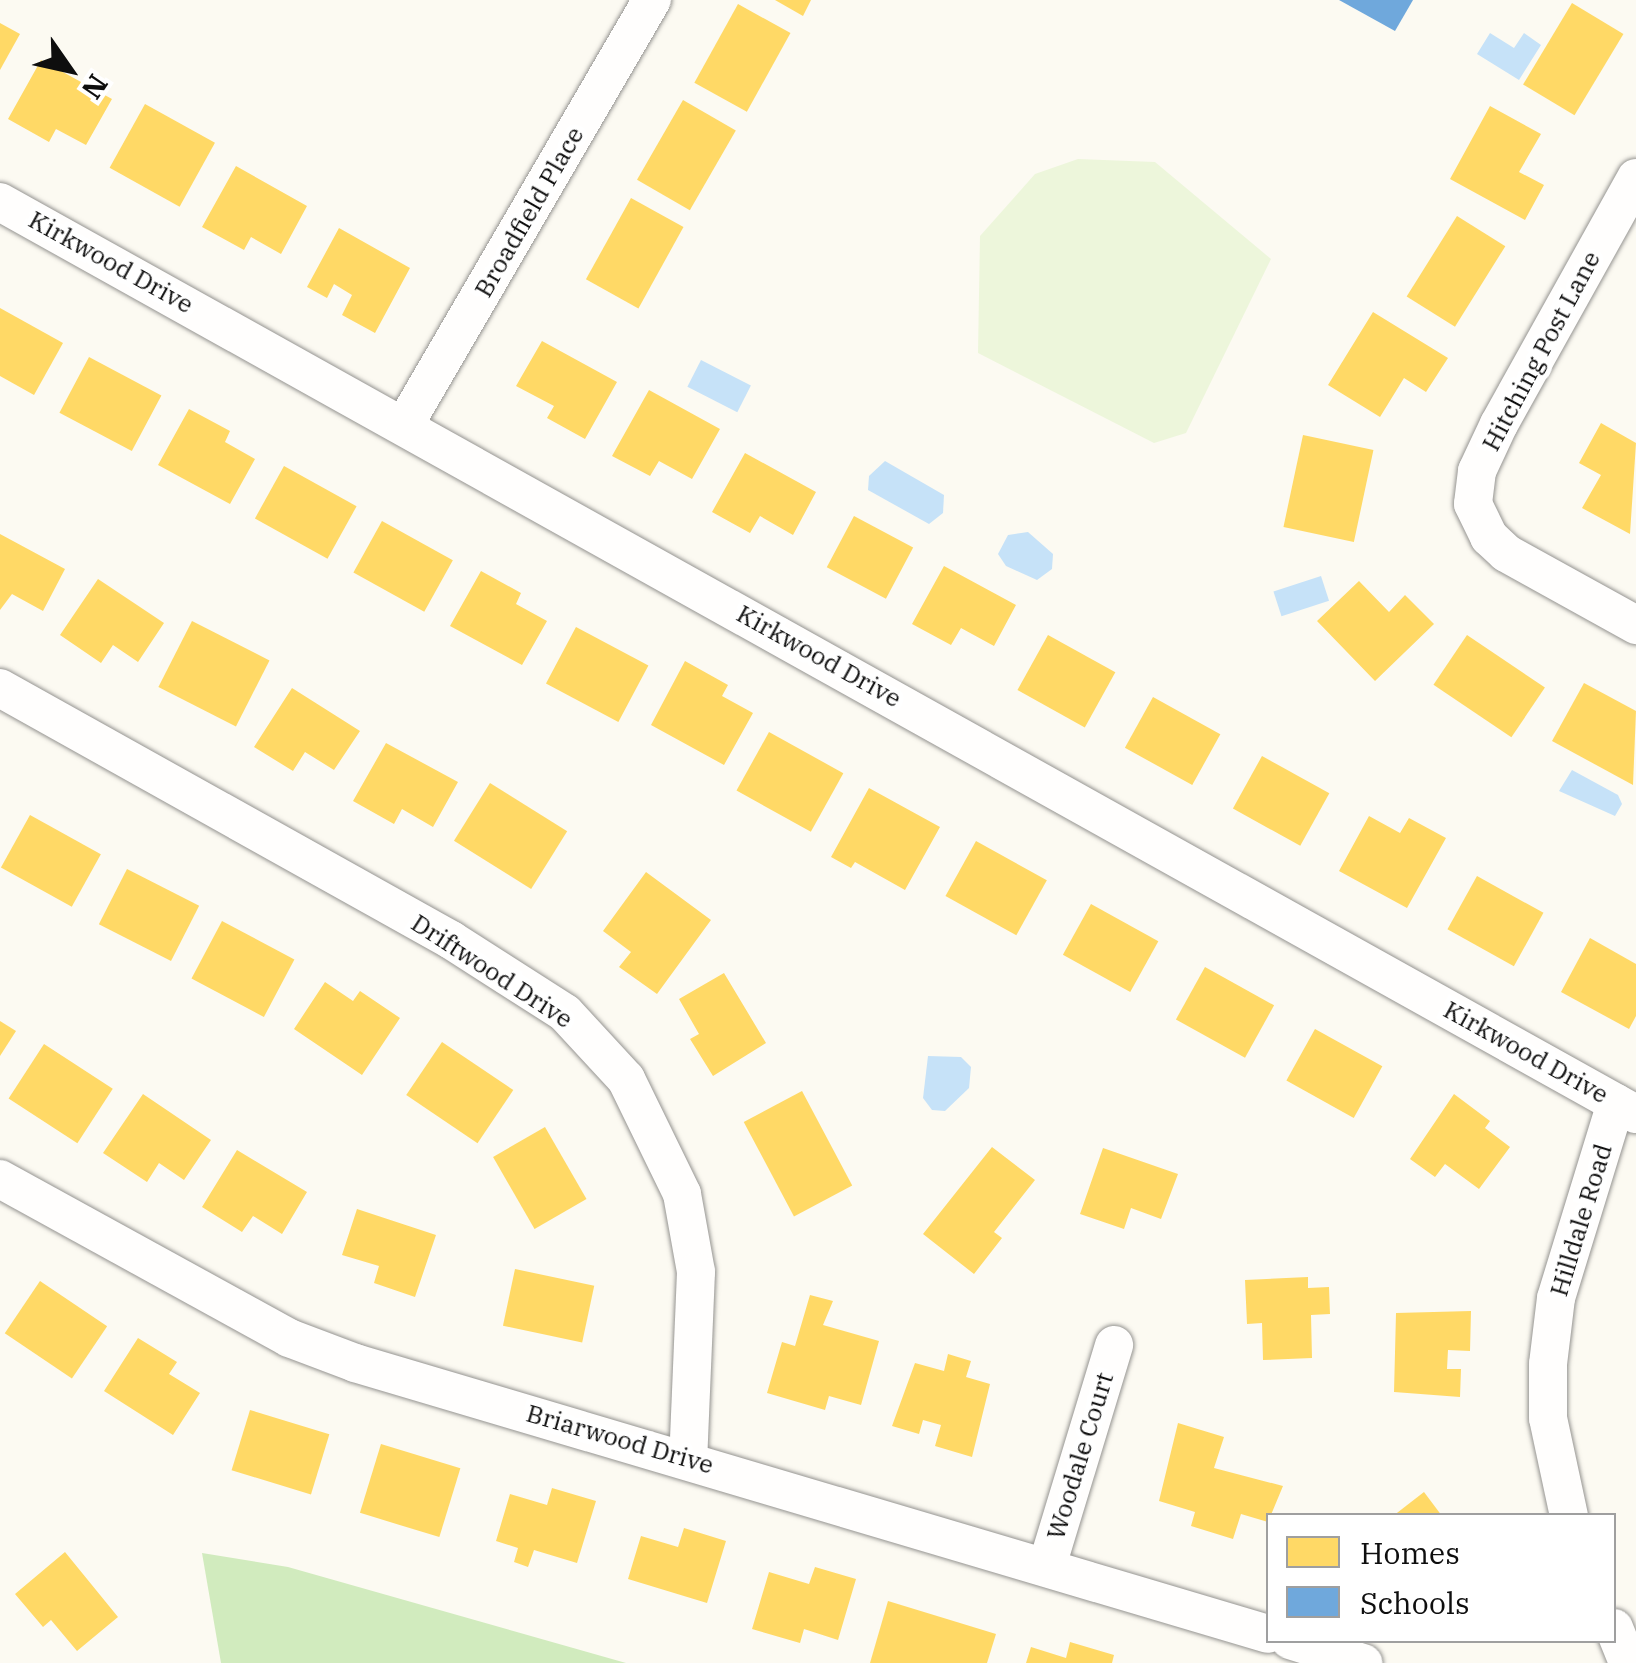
<!DOCTYPE html>
<style>
body{margin:0}
#map{position:relative;width:1636px;height:1663px;overflow:hidden;background:#fcfaf2;font-family:"IBM Plex Serif",serif}
div>[style]{position:absolute}
[style*='--x']{left:calc(var(--x)*1px);top:calc(var(--y)*1px);width:calc(var(--w)*1px);rotate:calc(var(--a)*1deg)}
.forest>*{inset:0;background:#d1ebbe}
.pitch>*{inset:0;background:#edf6db}
.water>*{inset:0;background:#c6e2f8;transform-origin:0 0}
.homes>*{inset:0;background:#ffd966;transform-origin:0 0}
.schools>*{inset:0;background:#6fa8dc}
.roads{filter:drop-shadow(0 0 2px #959491) drop-shadow(0 0 2px #959491)}
.minor>*{height:38px;margin:-19px;padding:0 19px;transform-origin:19px;border-radius:19px;background:#fffefd}
span{translate:-50% -50%;white-space:nowrap;text-align:center;line-height:1.15;-webkit-text-stroke:10px #fff;paint-order:stroke}
.street-label{font-size:25px;color:#0e0e0e}
.legend{position:absolute;left:1266px;top:1513px;width:350px;height:130px;box-sizing:border-box;background:#fff;border:2px solid #9f9f9f;margin:0;padding:12px 18px;list-style:none;font-size:30px;color:#0e0e0e}
.legend li{display:flex;align-items:center;gap:20px;height:50px}
.legend b{width:50px;border:2px solid #9f9f9f}
.north{position:absolute;left:20px;top:20px;width:100px;height:100px;-webkit-text-stroke:8px #fff;paint-order:stroke;rotate:124deg;font-size:28px;font-weight:700;line-height:40px;text-align:center;color:#0e0e0e}
.north::after{content:'';display:block;margin:auto;width:35px;height:45px;background:#0e0e0e;clip-path:polygon(50% 0,100% 100%,50% 72%,0 100%)}
</style>
<div id="map">
<div class="forest">
<div style="clip-path:polygon(202px 1553px,288px 1567px,626px 1663px,221px 1663px)"></div>
</div>
<div class="pitch">
<div style="clip-path:polygon(1078px 159px,1155px 162px,1271px 259px,1186px 433px,1154px 443px,978px 353px,980px 236px,1035px 174px)"></div>
</div>
<div class="water">
<div style="clip-path:polygon(1490px 33px,1514px 48px,1524px 33px,1541px 45px,1519px 80px,1477px 54px)"></div>
<div style="left:701px;top:360px;width:56px;height:30px;rotate:27deg"></div>
<div style="clip-path:polygon(885px 461px,944px 495px,943px 513px,929px 524px,868px 490px,869px 476px)"></div>
<div style="clip-path:polygon(1028px 532px,1053px 554px,1052px 569px,1037px 580px,1006px 566px,998px 554px,1008px 535px)"></div>
<div style="left:1321px;top:576px;width:26px;height:50px;rotate:72deg"></div>
<div style="clip-path:polygon(1572px 770px,1618px 795px,1622px 804px,1615px 816px,1559px 791px)"></div>
<div style="clip-path:polygon(928px 1056px,961px 1057px,971px 1067px,969px 1088px,945px 1111px,932px 1110px,923px 1098px)"></div>
</div>
<div class="homes">
<div style="clip-path:polygon(775px 0,811px 0,803px 16px)"></div>
<div style="left:1572px;top:3px;width:60px;height:95px;rotate:31deg"></div>
<div style="left:738px;top:4px;width:60px;height:90px;rotate:29deg"></div>
<div style="clip-path:polygon(0 23px,20px 34px,0 70px)"></div>
<div style="clip-path:polygon(41px 60px,112px 99px,86px 145px,56px 129px,49px 142px,8px 119px)"></div>
<div style="left:683px;top:100px;width:61px;height:92px;rotate:30deg"></div>
<div style="left:145px;top:104px;width:80px;height:73px;rotate:29deg"></div>
<div style="clip-path:polygon(1490px 106px,1541px 134px,1519px 172px,1544px 185px,1525px 220px,1450px 179px)"></div>
<div style="clip-path:polygon(236px 166px,307px 206px,281px 254px,251px 237px,244px 250px,202px 227px)"></div>
<div style="left:631px;top:198px;width:60px;height:93px;rotate:29deg"></div>
<div style="left:1457px;top:216px;width:57px;height:95px;rotate:32deg"></div>
<div style="clip-path:polygon(339px 228px,410px 268px,375px 333px,342px 315px,352px 295px,334px 284px,327px 298px,307px 287px)"></div>
<div style="clip-path:polygon(0 308px,63px 343px,34px 395px,0 376px)"></div>
<div style="clip-path:polygon(1373px 312px,1448px 358px,1426px 392px,1404px 378px,1380px 417px,1328px 385px)"></div>
<div style="clip-path:polygon(542px 341px,617px 382px,585px 439px,547px 418px,554px 406px,516px 386px)"></div>
<div style="left:89px;top:357px;width:82px;height:63px;rotate:28deg"></div>
<div style="clip-path:polygon(649px 390px,720px 429px,692px 479px,659px 461px,650px 476px,612px 456px)"></div>
<div style="clip-path:polygon(189px 409px,230px 431px,225px 442px,255px 459px,230px 504px,158px 465px)"></div>
<div style="clip-path:polygon(1601px 423px,1636px 443px,1630px 534px,1582px 508px,1601px 475px,1579px 463px)"></div>
<div style="left:1303px;top:435px;width:72px;height:94px;rotate:12deg"></div>
<div style="clip-path:polygon(745px 453px,816px 492px,793px 535px,760px 516px,750px 533px,712px 512px)"></div>
<div style="left:284px;top:466px;width:83px;height:60px;rotate:29deg"></div>
<div style="left:854px;top:516px;width:67px;height:58px;rotate:28deg"></div>
<div style="left:382px;top:521px;width:81px;height:59px;rotate:29deg"></div>
<div style="clip-path:polygon(0 534px,65px 569px,43px 611px,12px 594px,0 610px)"></div>
<div style="clip-path:polygon(944px 566px,1016px 605px,994px 646px,961px 628px,951px 645px,912px 624px)"></div>
<div style="clip-path:polygon(481px 571px,521px 593px,516px 604px,547px 621px,522px 665px,450px 626px)"></div>
<div style="clip-path:polygon(98px 579px,164px 623px,138px 662px,113px 645px,101px 663px,60px 635px)"></div>
<div style="clip-path:polygon(1359px 581px,1389px 612px,1405px 595px,1434px 624px,1375px 681px,1317px 621px)"></div>
<div style="left:192px;top:621px;width:87px;height:74px;rotate:27deg"></div>
<div style="left:576px;top:627px;width:82px;height:64px;rotate:28deg"></div>
<div style="left:1048px;top:635px;width:77px;height:63px;rotate:29deg"></div>
<div style="left:1467px;top:635px;width:94px;height:60px;rotate:34deg"></div>
<div style="clip-path:polygon(685px 661px,728px 685px,722px 696px,753px 713px,724px 765px,651px 725px)"></div>
<div style="clip-path:polygon(1584px 683px,1636px 711px,1633px 785px,1552px 741px)"></div>
<div style="clip-path:polygon(292px 688px,360px 731px,334px 770px,305px 752px,293px 771px,254px 747px)"></div>
<div style="left:1153px;top:697px;width:77px;height:58px;rotate:29deg"></div>
<div style="left:769px;top:732px;width:85px;height:67px;rotate:29deg"></div>
<div style="clip-path:polygon(386px 743px,458px 782px,433px 827px,402px 809px,394px 824px,353px 801px)"></div>
<div style="left:1262px;top:756px;width:77px;height:60px;rotate:29deg"></div>
<div style="left:490px;top:783px;width:91px;height:68px;rotate:32deg"></div>
<div style="clip-path:polygon(869px 788px,940px 827px,905px 890px,855px 862px,851px 868px,831px 857px)"></div>
<div style="left:30px;top:815px;width:81px;height:60px;rotate:29deg"></div>
<div style="clip-path:polygon(1369px 816px,1400px 833px,1409px 818px,1446px 838px,1407px 908px,1339px 871px)"></div>
<div style="left:976px;top:841px;width:81px;height:63px;rotate:29deg"></div>
<div style="left:127px;top:869px;width:81px;height:62px;rotate:27deg"></div>
<div style="clip-path:polygon(646px 872px,711px 920px,657px 994px,619px 967px,631px 952px,603px 931px)"></div>
<div style="left:1477px;top:876px;width:76px;height:61px;rotate:29deg"></div>
<div style="left:1091px;top:904px;width:77px;height:58px;rotate:29deg"></div>
<div style="left:222px;top:921px;width:82px;height:65px;rotate:28deg"></div>
<div style="clip-path:polygon(1590px 938px,1636px 964px,1636px 1016px,1629px 1029px,1561px 992px)"></div>
<div style="left:1205px;top:967px;width:79px;height:60px;rotate:29deg"></div>
<div style="clip-path:polygon(724px 973px,766px 1043px,713px 1076px,690px 1039px,699px 1034px,679px 999px)"></div>
<div style="clip-path:polygon(325px 982px,353px 1001px,360px 991px,400px 1018px,362px 1075px,294px 1029px)"></div>
<div style="clip-path:polygon(0 1021px,16px 1031px,0 1056px)"></div>
<div style="left:1315px;top:1029px;width:77px;height:59px;rotate:29deg"></div>
<div style="left:442px;top:1042px;width:86px;height:64px;rotate:34deg"></div>
<div style="left:44px;top:1044px;width:82px;height:65px;rotate:33deg"></div>
<div style="left:802px;top:1091px;width:107px;height:66px;rotate:62deg"></div>
<div style="clip-path:polygon(143px 1094px,211px 1140px,184px 1180px,159px 1163px,147px 1182px,103px 1153px)"></div>
<div style="clip-path:polygon(1454px 1094px,1490px 1121px,1485px 1128px,1510px 1147px,1479px 1189px,1445px 1164px,1435px 1177px,1410px 1159px)"></div>
<div style="left:545px;top:1127px;width:83px;height:60px;rotate:60deg"></div>
<div style="clip-path:polygon(992px 1147px,1035px 1180px,994px 1232px,1002px 1238px,974px 1274px,923px 1234px)"></div>
<div style="clip-path:polygon(1103px 1148px,1178px 1174px,1161px 1219px,1131px 1208px,1124px 1229px,1080px 1214px)"></div>
<div style="clip-path:polygon(237px 1150px,307px 1192px,282px 1234px,253px 1216px,242px 1232px,202px 1207px)"></div>
<div style="clip-path:polygon(357px 1209px,436px 1235px,415px 1297px,374px 1283px,379px 1266px,342px 1255px)"></div>
<div style="left:515px;top:1269px;width:81px;height:58px;rotate:12deg"></div>
<div style="clip-path:polygon(1308px 1277px,1308px 1288px,1329px 1287px,1330px 1314px,1311px 1315px,1312px 1358px,1263px 1360px,1262px 1323px,1247px 1324px,1245px 1280px)"></div>
<div style="left:40px;top:1281px;width:81px;height:63px;rotate:34deg"></div>
<div style="clip-path:polygon(810px 1295px,833px 1301px,823px 1325px,879px 1341px,861px 1405px,829px 1396px,825px 1410px,767px 1393px,782px 1342px,795px 1346px)"></div>
<div style="clip-path:polygon(1471px 1311px,1470px 1351px,1448px 1350px,1447px 1369px,1461px 1369px,1460px 1397px,1394px 1392px,1396px 1313px)"></div>
<div style="clip-path:polygon(138px 1338px,177px 1362px,169px 1374px,200px 1393px,173px 1435px,104px 1391px)"></div>
<div style="clip-path:polygon(948px 1354px,971px 1361px,966px 1377px,990px 1384px,972px 1457px,935px 1446px,941px 1425px,923px 1420px,919px 1434px,892px 1426px,915px 1363px,944px 1371px)"></div>
<div style="left:250px;top:1410px;width:83px;height:63px;rotate:17deg"></div>
<div style="clip-path:polygon(1178px 1423px,1224px 1437px,1214px 1468px,1283px 1486px,1268px 1522px,1241px 1514px,1233px 1539px,1191px 1526px,1195px 1512px,1159px 1501px)"></div>
<div style="left:381px;top:1444px;width:83px;height:72px;rotate:17deg"></div>
<div style="clip-path:polygon(552px 1488px,596px 1501px,577px 1563px,534px 1550px,528px 1567px,514px 1562px,518px 1548px,496px 1541px,510px 1494px,547px 1505px)"></div>
<div style="clip-path:polygon(1424px 1492px,1442px 1516px,1393px 1516px)"></div>
<div style="clip-path:polygon(684px 1528px,726px 1541px,707px 1603px,628px 1579px,641px 1536px,678px 1547px)"></div>
<div style="clip-path:polygon(65px 1552px,118px 1617px,77px 1651px,51px 1620px,43px 1627px,15px 1594px)"></div>
<div style="clip-path:polygon(815px 1567px,856px 1579px,838px 1640px,804px 1629px,800px 1643px,752px 1629px,769px 1572px,809px 1584px)"></div>
<div style="clip-path:polygon(888px 1601px,996px 1634px,987px 1663px,870px 1663px)"></div>
<div style="clip-path:polygon(1070px 1642px,1114px 1655px,1112px 1663px,1026px 1663px,1031px 1647px,1066px 1658px)"></div>
</div>
<div class="schools">
<div style="clip-path:polygon(1339px 0,1413px 0,1395px 31px)"></div>
</div>
<div class="roads">
<div class="minor">
<div style="--x:1636;--y:178;--w:282;--a:119.1"></div>
<div style="--x:1499;--y:424;--w:52;--a:115.1"></div>
<div style="--x:1477;--y:471;--w:33;--a:97"></div>
<div style="--x:1473;--y:504;--w:37;--a:64"></div>
<div style="--x:1489;--y:537;--w:23;--a:43"></div>
<div style="--x:1506;--y:553;--w:149;--a:29"></div>
<div style="--x:0;--y:202;--w:1873;--a:29.14"></div>
<div style="--x:405;--y:424;--w:491;--a:-59.8"></div>
<div style="--x:0;--y:688;--w:517;--a:29.19"></div>
<div style="--x:451;--y:940;--w:135;--a:32.6"></div>
<div style="--x:565;--y:1013;--w:90;--a:47.3"></div>
<div style="--x:626;--y:1079;--w:128;--a:64"></div>
<div style="--x:682;--y:1194;--w:79;--a:79.8"></div>
<div style="--x:696;--y:1272;--w:187;--a:92.4"></div>
<div style="--x:0;--y:1179;--w:330;--a:28.8"></div>
<div style="--x:289;--y:1338;--w:71;--a:20.7"></div>
<div style="--x:355;--y:1363;--w:952;--a:16.53"></div>
<div style="--x:1569;--y:1516;--w:100;--a:-102.1"></div>
<div style="--x:1548;--y:1418;--w:54;--a:-90"></div>
<div style="--x:1548;--y:1364;--w:66;--a:-83.1"></div>
<div style="--x:1556;--y:1298;--w:204;--a:-72.9"></div>
<div style="--x:1047;--y:1566;--w:231;--a:-73.1"></div>
<div style="--x:1614;--y:1628;--w:38;--a:68"></div>
<div style="--x:1290;--y:1640;--w:77;--a:17.5"></div>
</div>
</div>
<div class="street-label">
<span style="left:529px;top:212px;rotate:-60deg">Broadfield Place</span>
<span style="left:111px;top:262px;rotate:29deg">Kirkwood Drive</span>
<span style="left:1541px;top:351px;rotate:-62deg">Hitching Post Lane</span>
<span style="left:819px;top:656px;rotate:29deg">Kirkwood Drive</span>
<span style="left:492px;top:971px;rotate:33deg">Driftwood Drive</span>
<span style="left:1526px;top:1052px;rotate:29deg">Kirkwood Drive</span>
<span style="left:1581px;top:1220px;rotate:-73deg">Hilldale Road</span>
<span style="left:620px;top:1439px;rotate:16deg">Briarwood Drive</span>
<span style="left:1080px;top:1456px;rotate:-73deg">Woodale Court</span>
</div>
<ul class="legend">
<li><b style="height:28px;background:#ffd966"></b>Homes</li>
<li><b style="height:28px;background:#6fa8dc"></b>Schools</li>
</ul>
<div class="north">N</div>
</div>
